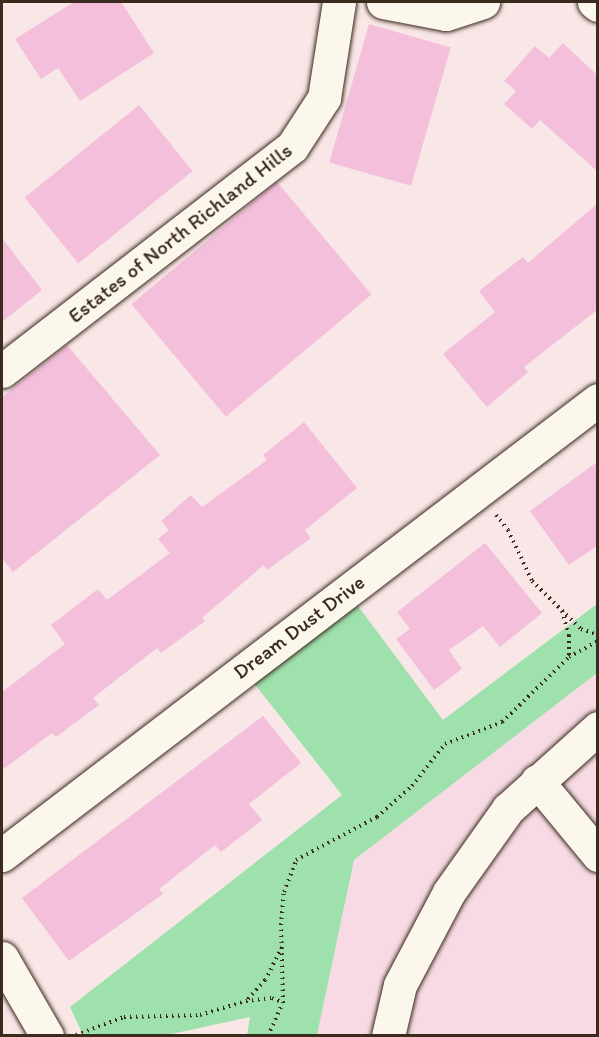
<!DOCTYPE html>
<style>
body{margin:0}
#map{position:relative;width:599px;height:1037px;overflow:hidden;background:#f9e6e7;font-family:Itim,sans-serif}
div>[style]{position:absolute}
[style*='--x']{left:calc(var(--x)*1px);top:calc(var(--y)*1px);width:calc(var(--w)*1px);rotate:calc(var(--a)*1deg)}
.built>*{inset:0;background:#f7dae3}
.green>*{inset:0;background:#9ee1ac}
.building>*{inset:0;background:#f3bfdb;transform-origin:0 0}
.path>*{height:4px;margin-top:-2px;transform-origin:0;background:repeating-linear-gradient(90deg,#3b2a1e 0 1.5px,transparent 0 6px)}
.roads{filter:drop-shadow(0 0 2px #3b2a1e) drop-shadow(0 0 2px #3b2a1e)}
.minor>*{height:33px;margin:-16.5px;padding:0 16.5px;transform-origin:16.5px;border-radius:16.5px;background:#fbf7ec}
span{translate:-50% -50%;white-space:nowrap;text-align:center;line-height:1.15;-webkit-text-stroke:4.5px #fbf7ec;paint-order:stroke}
.street-label{font-size:21px;color:#3b2a1e}
.frame{position:absolute;inset:0;border:3px solid #3b2a1e;pointer-events:none}
</style>
<div id="map">
<div class="built">
<div style="clip-path:polygon(597px 673px,597px 1035px,317px 1036px,354px 860px)"></div>
</div>
<div class="green">
<div style="clip-path:polygon(355px 602px,443px 720px,597px 604px,597px 673px,354px 860px,317px 1035px,247px 1035px,250px 1017px,167px 1035px,83px 1035px,70px 1007px,342px 795px,253px 682px)"></div>
</div>
<div class="building">
<div style="clip-path:polygon(74px 2px,121px 2px,154px 53px,80px 101px,58px 68px,41px 79px,15px 39px)"></div>
<div style="left:369px;top:24px;width:85px;height:144px;rotate:16deg"></div>
<div style="clip-path:polygon(563px 43px,597px 75px,597px 171px,540px 120px,532px 129px,504px 104px,516px 91px,504px 81px,535px 46px,549px 58px)"></div>
<div style="left:139px;top:105px;width:85px;height:147px;rotate:51deg"></div>
<div style="left:277px;top:182px;width:147px;height:190px;rotate:50deg"></div>
<div style="clip-path:polygon(597px 204px,597px 310px,524px 367px,528px 372px,487px 407px,443px 354px,495px 312px,479px 291px,523px 257px,528px 263px)"></div>
<div style="clip-path:polygon(2px 238px,42px 290px,2px 322px)"></div>
<div style="clip-path:polygon(67px 345px,160px 455px,13px 572px,2px 558px,2px 397px)"></div>
<div style="clip-path:polygon(304px 422px,357px 488px,305px 530px,311px 538px,267px 570px,264px 565px,202px 618px,205px 621px,161px 653px,157px 648px,93px 698px,99px 705px,56px 737px,52px 733px,2px 770px,2px 692px,65px 644px,51px 625px,98px 589px,107px 600px,170px 553px,158px 539px,169px 530px,161px 521px,191px 495px,202px 507px,267px 460px,263px 455px)"></div>
<div style="clip-path:polygon(597px 462px,597px 546px,569px 565px,530px 511px)"></div>
<div style="clip-path:polygon(485px 543px,542px 613px,500px 647px,483px 626px,449px 650px,462px 669px,434px 690px,396px 639px,410px 629px,397px 612px)"></div>
<div style="clip-path:polygon(263px 716px,301px 763px,249px 804px,262px 820px,221px 852px,215px 845px,159px 889px,163px 894px,69px 961px,22px 898px)"></div>
</div>
<div class="path">
<div style="--x:496;--y:515;--w:19;--a:51"></div>
<div style="--x:508;--y:530;--w:56;--a:64.8"></div>
<div style="--x:532;--y:581;--w:69;--a:44.4"></div>
<div style="--x:581;--y:629;--w:18;--a:19"></div>
<div style="--x:562;--y:611;--w:25;--a:74"></div>
<div style="--x:569;--y:635;--w:21;--a:90"></div>
<div style="--x:282;--y:947;--w:37;--a:117"></div>
<div style="--x:265;--y:980;--w:28;--a:132"></div>
<div style="--x:246;--y:1001;--w:26;--a:-7"></div>
<div style="--x:272;--y:998;--w:12;--a:24"></div>
<div style="--x:76;--y:1035;--w:51;--a:-20.6"></div>
<div style="--x:124;--y:1017;--w:76;--a:-1.5"></div>
<div style="--x:200;--y:1015;--w:48;--a:-16.9"></div>
<div style="--x:268;--y:1036;--w:36;--a:-66"></div>
<div style="--x:283;--y:1003;--w:78;--a:-91.5"></div>
<div style="--x:281;--y:925;--w:33;--a:-85"></div>
<div style="--x:284;--y:892;--w:34;--a:-69"></div>
<div style="--x:296;--y:860;--w:92;--a:-28"></div>
<div style="--x:377;--y:817;--w:47;--a:-41.5"></div>
<div style="--x:412;--y:786;--w:53;--a:-51.8"></div>
<div style="--x:445;--y:744;--w:61;--a:-21.1"></div>
<div style="--x:502;--y:722;--w:93;--a:-44.1"></div>
<div style="--x:569;--y:657;--w:33;--a:-29"></div>
</div>
<div class="roads">
<div class="minor">
<div style="--x:383;--y:2;--w:64;--a:10.8"></div>
<div style="--x:446;--y:14;--w:39;--a:-18"></div>
<div style="--x:594;--y:2;--w:5;--a:37"></div>
<div style="--x:2;--y:371;--w:366;--a:-37.7"></div>
<div style="--x:292;--y:147;--w:59;--a:-56.9"></div>
<div style="--x:324;--y:98;--w:97;--a:-81.1"></div>
<div style="--x:537;--y:781;--w:96;--a:50.5"></div>
<div style="--x:2;--y:855;--w:750;--a:-37.36"></div>
<div style="--x:2;--y:958;--w:90;--a:60"></div>
<div style="--x:388;--y:1036;--w:52;--a:-76.8"></div>
<div style="--x:400;--y:985;--w:105;--a:-62.2"></div>
<div style="--x:449;--y:892;--w:102;--a:-54.6"></div>
<div style="--x:508;--y:809;--w:121;--a:-42"></div>
</div>
</div>
<div class="street-label">
<span style="left:180px;top:233px;rotate:-38deg">Estates of North Richland Hills</span>
<span style="left:299px;top:627px;rotate:-37deg">Dream Dust Drive</span>
</div>
<div class="frame"></div>
</div>
